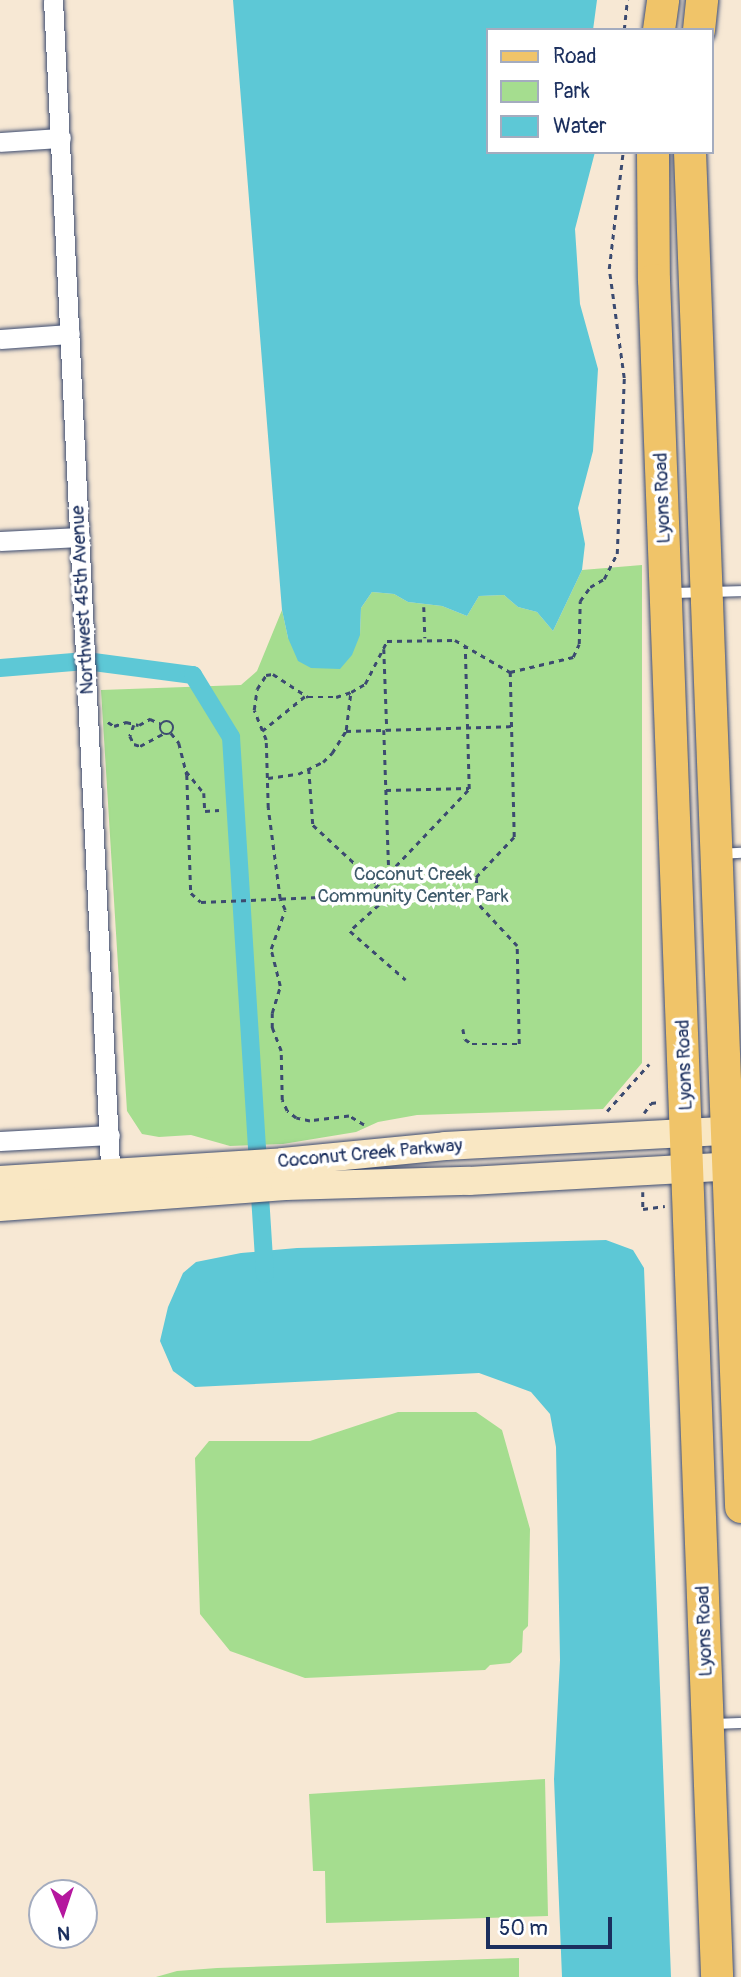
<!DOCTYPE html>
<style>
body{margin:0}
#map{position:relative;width:741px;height:1977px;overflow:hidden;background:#f7e8d4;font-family:Pangolin,sans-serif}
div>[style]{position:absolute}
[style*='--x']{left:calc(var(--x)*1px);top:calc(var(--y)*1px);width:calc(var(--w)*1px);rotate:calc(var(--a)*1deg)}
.green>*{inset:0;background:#a5dd8f}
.water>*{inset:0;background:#5dc8d6}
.canal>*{height:18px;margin:-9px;padding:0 9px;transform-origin:9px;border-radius:9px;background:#5dc8d6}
.path>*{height:2.5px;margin-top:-1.25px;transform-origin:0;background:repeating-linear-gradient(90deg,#3c4b70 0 5px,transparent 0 10px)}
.path>.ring{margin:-1.25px;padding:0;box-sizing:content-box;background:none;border:2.5px solid #3c4b70;border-radius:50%}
.roads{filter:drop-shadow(0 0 2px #3c4b70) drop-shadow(0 0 2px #3c4b70)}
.service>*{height:10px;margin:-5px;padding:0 5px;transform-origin:5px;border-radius:5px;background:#fff}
.minor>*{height:19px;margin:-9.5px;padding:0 9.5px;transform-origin:9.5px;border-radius:9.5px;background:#fff}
.secondary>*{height:28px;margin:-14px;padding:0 14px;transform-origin:14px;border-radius:14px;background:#f9e7c3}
.primary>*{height:32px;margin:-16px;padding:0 16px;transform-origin:16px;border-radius:16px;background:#f0c469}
span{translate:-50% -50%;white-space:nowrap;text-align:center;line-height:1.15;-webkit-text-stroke:7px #fff;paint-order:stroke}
.street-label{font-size:19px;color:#1b2f5e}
.park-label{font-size:19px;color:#3e5a6a}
.legend{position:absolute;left:486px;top:28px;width:228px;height:126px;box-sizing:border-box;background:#fff;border:2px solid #a4acbf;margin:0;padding:9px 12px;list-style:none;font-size:21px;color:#1b2f5e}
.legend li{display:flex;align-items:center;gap:14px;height:35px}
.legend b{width:35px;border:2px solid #a4acbf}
.north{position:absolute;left:28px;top:1879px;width:70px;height:70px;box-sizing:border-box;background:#fff;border:2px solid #a4acbf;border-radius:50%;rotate:178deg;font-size:19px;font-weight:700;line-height:28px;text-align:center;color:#1b2f5e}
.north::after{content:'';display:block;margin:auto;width:24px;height:32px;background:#b5179e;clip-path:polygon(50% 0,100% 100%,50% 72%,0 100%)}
.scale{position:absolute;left:486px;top:1917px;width:126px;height:32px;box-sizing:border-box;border:4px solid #1b2f5e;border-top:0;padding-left:9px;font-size:21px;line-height:24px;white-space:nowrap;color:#1b2f5e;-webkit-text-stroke:5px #fff;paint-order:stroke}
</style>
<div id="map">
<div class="green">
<div style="clip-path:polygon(642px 565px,642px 1063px,603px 1109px,417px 1115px,378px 1122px,356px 1132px,283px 1144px,230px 1146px,191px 1135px,159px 1137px,142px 1134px,127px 1111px,101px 690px,241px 685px,257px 671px,282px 610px,288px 638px,360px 635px,361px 608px,372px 592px,394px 594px,408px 602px,442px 606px,467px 616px,479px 596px,504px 595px,518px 607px,537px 612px,553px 631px,582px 570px)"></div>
<div style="clip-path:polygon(398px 1412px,476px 1412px,502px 1430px,530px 1529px,528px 1626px,523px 1631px,522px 1652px,510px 1663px,490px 1665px,485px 1670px,305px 1678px,230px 1651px,200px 1614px,195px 1458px,209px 1441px,310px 1441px)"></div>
<div style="clip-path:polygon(545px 1779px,548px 1916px,326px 1923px,325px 1871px,313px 1871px,309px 1794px)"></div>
<div style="clip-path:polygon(519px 1958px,519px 1977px,156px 1977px,177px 1971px,217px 1968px)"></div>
</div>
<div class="water">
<div style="clip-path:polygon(233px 0,597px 0,593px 30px,487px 30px,487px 152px,595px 152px,575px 229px,580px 304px,598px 369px,593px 451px,578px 508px,585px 544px,582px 570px,553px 631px,537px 612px,518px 607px,504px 595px,479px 596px,467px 616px,442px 606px,408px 602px,394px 594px,372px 592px,361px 608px,360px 635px,352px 655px,340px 669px,311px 668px,298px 661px,288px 638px,282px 610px)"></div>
<div style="clip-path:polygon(606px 1240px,633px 1250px,644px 1268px,671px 1977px,562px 1977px,554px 1779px,560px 1660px,556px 1447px,550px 1414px,531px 1392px,479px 1373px,195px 1387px,173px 1371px,160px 1341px,168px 1307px,183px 1273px,196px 1262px,241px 1253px,297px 1248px)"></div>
</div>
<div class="canal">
<div style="--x:0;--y:668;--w:86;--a:-4.7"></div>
<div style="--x:86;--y:661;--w:108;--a:7.5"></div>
<div style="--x:193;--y:675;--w:73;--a:58.5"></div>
<div style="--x:231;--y:737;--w:538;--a:86.38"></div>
</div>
<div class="path">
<div style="--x:624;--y:30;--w:30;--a:-84"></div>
<div style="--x:424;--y:607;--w:31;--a:88"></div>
<div style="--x:384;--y:649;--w:81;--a:87.9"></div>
<div class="ring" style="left:160px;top:721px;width:11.5px;height:11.5px"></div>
<div style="--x:108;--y:722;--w:7;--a:34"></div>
<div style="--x:114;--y:726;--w:13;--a:-18"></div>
<div style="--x:126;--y:722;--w:13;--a:13"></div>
<div style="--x:139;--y:725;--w:13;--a:-29"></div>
<div style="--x:150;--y:719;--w:12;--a:24"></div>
<div style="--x:134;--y:725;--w:12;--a:110"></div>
<div style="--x:130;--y:736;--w:9;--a:63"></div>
<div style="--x:134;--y:744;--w:6;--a:18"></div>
<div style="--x:140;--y:746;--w:26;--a:-28"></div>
<div style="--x:346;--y:730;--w:38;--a:-83"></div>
<div style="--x:384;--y:730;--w:143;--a:88"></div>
<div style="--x:262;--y:731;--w:55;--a:-39.1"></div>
<div style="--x:171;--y:733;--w:13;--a:51"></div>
<div style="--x:179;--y:743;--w:33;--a:76"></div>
<div style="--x:187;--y:775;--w:118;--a:88.1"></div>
<div style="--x:191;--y:893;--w:13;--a:42"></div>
<div style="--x:201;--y:902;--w:167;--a:-2.4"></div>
<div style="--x:368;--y:895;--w:146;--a:-46.4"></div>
<div style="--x:469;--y:789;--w:143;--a:-91.6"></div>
<div style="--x:309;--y:769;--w:56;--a:85.9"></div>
<div style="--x:313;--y:825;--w:87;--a:42.7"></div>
<div style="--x:186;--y:771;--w:28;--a:51"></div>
<div style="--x:204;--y:793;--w:18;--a:87"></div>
<div style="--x:205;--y:811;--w:14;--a:-4"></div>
<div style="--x:268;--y:778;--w:30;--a:-8"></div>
<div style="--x:298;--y:774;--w:28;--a:-26"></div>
<div style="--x:323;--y:762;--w:13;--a:-45"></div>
<div style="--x:332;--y:753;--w:26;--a:-58"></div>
<div style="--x:346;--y:731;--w:165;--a:-1.7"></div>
<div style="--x:386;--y:790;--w:83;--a:-1.4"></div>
<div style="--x:368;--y:895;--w:15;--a:42"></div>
<div style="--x:379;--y:905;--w:39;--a:138"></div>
<div style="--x:350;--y:931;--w:74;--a:41.2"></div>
<div style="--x:463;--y:1029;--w:10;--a:79"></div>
<div style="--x:465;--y:1039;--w:9;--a:36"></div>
<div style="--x:472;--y:1044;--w:47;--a:0"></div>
<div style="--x:519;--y:1044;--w:98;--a:-91.2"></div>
<div style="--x:517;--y:946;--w:59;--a:-132.9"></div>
<div style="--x:477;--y:903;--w:26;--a:-92"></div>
<div style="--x:476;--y:877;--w:55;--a:-46.5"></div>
<div style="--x:514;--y:837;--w:165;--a:-91.4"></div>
<div style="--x:607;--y:1111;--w:63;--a:-48.2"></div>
<div style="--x:644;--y:1113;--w:12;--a:-55"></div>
<div style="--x:651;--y:1103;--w:9;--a:-6"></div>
<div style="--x:364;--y:1125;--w:17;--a:-149"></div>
<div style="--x:349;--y:1116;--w:39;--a:173"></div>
<div style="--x:310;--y:1121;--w:14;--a:-168"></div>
<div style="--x:296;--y:1118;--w:11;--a:-142"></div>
<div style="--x:287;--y:1111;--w:12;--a:-114"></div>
<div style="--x:282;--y:1100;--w:49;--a:-91.2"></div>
<div style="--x:281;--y:1051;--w:25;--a:-111"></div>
<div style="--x:272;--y:1028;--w:15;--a:-90"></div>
<div style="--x:272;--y:1013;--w:28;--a:-73"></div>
<div style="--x:280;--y:986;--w:38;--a:-104"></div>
<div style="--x:271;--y:949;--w:41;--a:-70.3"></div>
<div style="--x:285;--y:910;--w:12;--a:-114"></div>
<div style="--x:280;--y:899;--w:92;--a:-97.5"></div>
<div style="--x:268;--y:808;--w:68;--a:-91.7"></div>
<div style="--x:266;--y:740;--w:32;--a:-112"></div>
<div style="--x:254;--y:710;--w:21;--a:-82"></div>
<div style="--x:257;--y:689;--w:17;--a:-57"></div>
<div style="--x:266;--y:675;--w:7;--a:-8"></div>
<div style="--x:273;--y:674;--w:42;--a:33.3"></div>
<div style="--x:308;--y:697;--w:28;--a:0"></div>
<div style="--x:336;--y:697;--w:16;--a:-18"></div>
<div style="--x:351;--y:692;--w:16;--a:-30"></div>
<div style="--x:365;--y:684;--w:48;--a:-62.9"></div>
<div style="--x:387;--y:641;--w:68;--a:-0.8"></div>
<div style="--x:455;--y:640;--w:64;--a:30.2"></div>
<div style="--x:510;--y:672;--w:65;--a:-13.4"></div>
<div style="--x:573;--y:657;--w:14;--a:-65"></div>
<div style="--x:579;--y:644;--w:43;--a:-88.7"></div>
<div style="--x:580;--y:601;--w:17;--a:-54"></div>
<div style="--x:590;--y:587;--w:16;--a:-30"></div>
<div style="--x:604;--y:579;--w:28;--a:-63"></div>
<div style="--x:617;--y:554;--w:176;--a:-87.7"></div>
<div style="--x:624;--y:378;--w:110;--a:-97.8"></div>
<div style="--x:609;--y:269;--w:118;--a:-83.2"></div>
<div style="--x:643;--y:1192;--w:17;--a:90"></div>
<div style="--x:643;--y:1209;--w:22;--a:-8"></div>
</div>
<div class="roads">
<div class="service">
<div style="--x:670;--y:593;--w:71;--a:-1.6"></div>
<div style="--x:719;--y:854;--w:22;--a:-3"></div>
<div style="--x:712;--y:1724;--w:29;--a:-2"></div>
</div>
<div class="minor">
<div style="--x:53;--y:0;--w:1185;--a:87.2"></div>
<div style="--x:0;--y:142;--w:61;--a:-3.8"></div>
<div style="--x:0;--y:339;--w:70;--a:-4.1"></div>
<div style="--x:0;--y:541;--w:80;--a:-2.9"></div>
<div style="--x:0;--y:1141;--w:110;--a:-3.1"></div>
</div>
<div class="secondary">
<div style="--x:0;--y:1180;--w:284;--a:-3.6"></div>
<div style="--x:283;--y:1162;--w:163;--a:-5.6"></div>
<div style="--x:445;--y:1146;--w:296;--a:-3.1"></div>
<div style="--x:0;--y:1207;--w:286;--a:-4.2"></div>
<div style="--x:285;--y:1186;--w:184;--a:-1.6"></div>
<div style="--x:469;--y:1181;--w:272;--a:-3.2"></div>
</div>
<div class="primary">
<div style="--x:659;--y:30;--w:30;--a:-82"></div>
<div style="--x:699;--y:30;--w:30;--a:-84"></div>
<div style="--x:653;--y:152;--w:128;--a:89.6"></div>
<div style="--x:654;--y:280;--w:1698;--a:87.87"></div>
<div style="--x:690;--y:152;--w:1356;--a:87.84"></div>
</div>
</div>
<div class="street-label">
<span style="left:663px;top:498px;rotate:-92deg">Lyons Road</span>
<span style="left:83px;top:600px;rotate:-93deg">Northwest 45th Avenue</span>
<span style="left:685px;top:1065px;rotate:-92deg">Lyons Road</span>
<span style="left:370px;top:1154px;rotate:-5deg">Coconut Creek Parkway</span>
<span style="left:705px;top:1631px;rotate:-92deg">Lyons Road</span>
</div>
<div class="park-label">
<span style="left:413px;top:886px">Coconut Creek<br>Community Center Park</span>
</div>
<ul class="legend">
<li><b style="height:9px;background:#f0c469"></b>Road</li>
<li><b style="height:19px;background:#a5dd8f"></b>Park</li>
<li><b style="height:19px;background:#5dc8d6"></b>Water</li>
</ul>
<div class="north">N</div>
<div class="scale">50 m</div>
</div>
